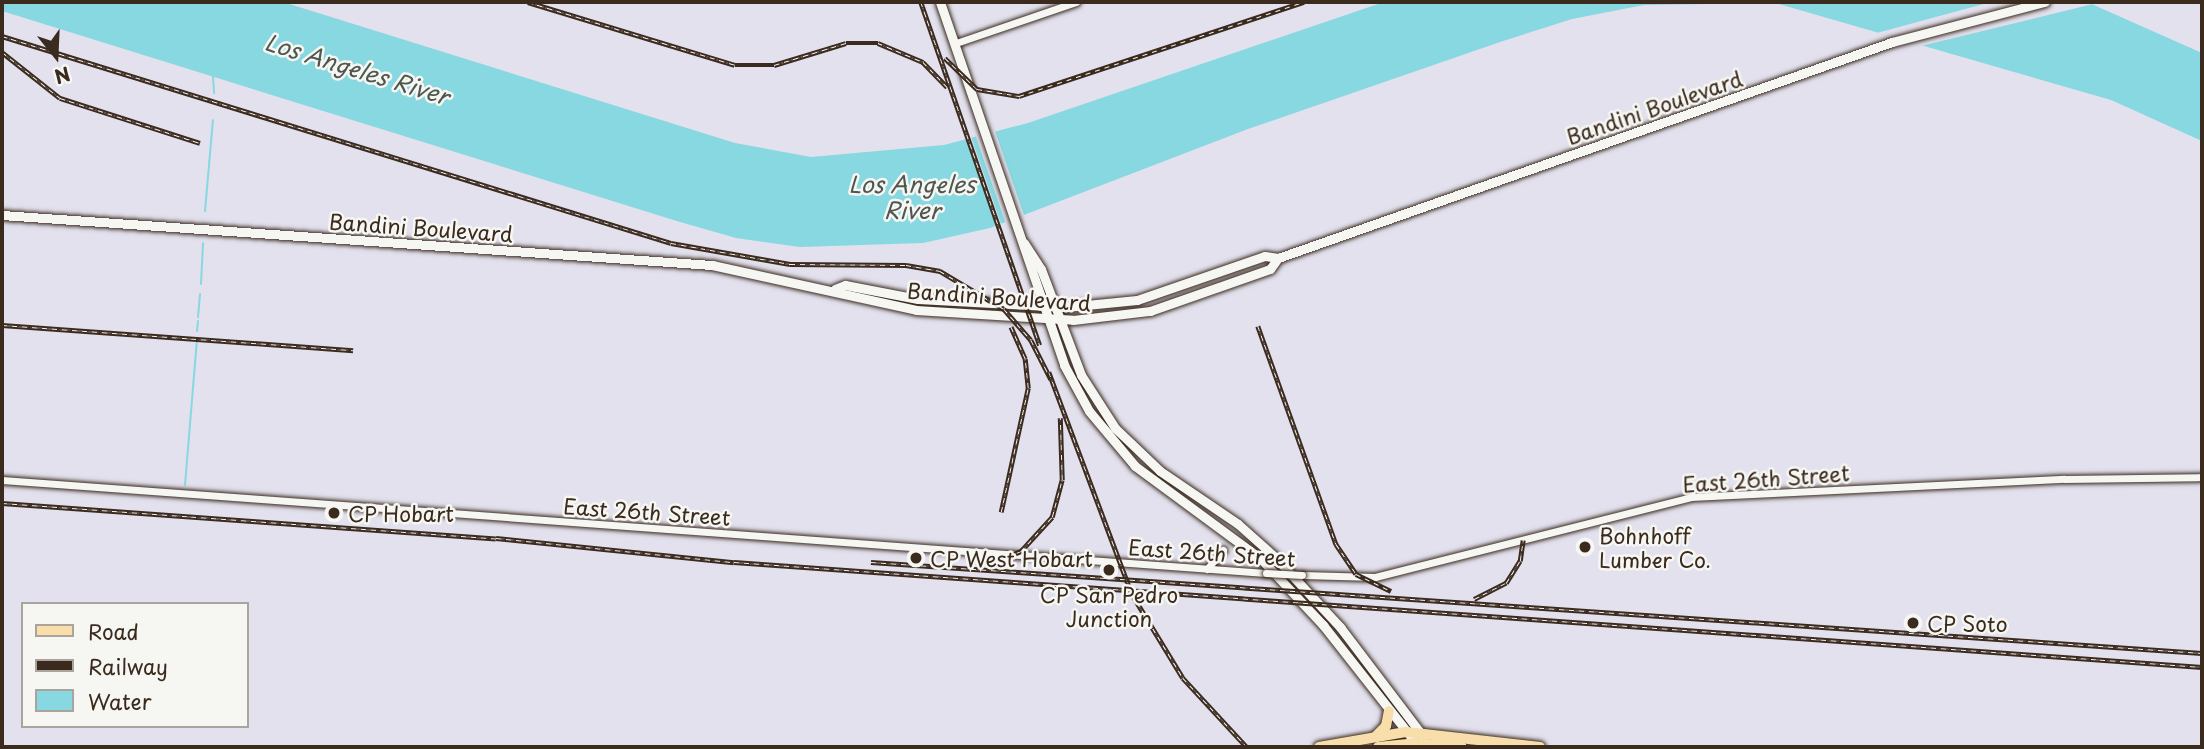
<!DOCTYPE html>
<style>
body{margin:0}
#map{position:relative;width:2204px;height:749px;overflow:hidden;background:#e2e1ed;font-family:"Playpen Sans",sans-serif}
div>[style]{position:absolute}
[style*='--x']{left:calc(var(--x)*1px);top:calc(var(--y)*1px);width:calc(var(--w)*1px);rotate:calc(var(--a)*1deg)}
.water>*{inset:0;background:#87d8e1}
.pier>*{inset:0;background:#e2e1ed;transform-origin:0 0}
.stream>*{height:2px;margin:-1px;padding:0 1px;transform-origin:1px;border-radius:1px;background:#87d8e1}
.roads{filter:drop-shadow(0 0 2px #3b2a1e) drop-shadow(0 0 2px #3b2a1e)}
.tertiary>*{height:7px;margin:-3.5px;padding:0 3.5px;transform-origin:3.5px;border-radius:3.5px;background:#f6f6f2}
.secondary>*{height:9px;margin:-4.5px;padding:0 4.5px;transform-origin:4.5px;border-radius:4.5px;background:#f6f6f2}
.primary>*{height:10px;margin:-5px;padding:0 5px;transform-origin:5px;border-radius:5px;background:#f8deab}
.rail>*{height:4.5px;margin-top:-2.25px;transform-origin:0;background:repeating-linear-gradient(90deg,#f6f6f2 0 5px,#3b2a1e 0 10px);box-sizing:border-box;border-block:2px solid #3b2a1e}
.bridges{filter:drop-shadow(0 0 2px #3b2a1e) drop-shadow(0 0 2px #3b2a1e)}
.tertiary-bridge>*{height:7px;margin:-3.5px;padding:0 3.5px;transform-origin:3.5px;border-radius:3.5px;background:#f6f6f2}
.dots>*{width:19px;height:19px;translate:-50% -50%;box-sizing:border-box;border:4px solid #f6f6f2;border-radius:50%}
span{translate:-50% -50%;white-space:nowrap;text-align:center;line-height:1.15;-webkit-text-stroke:5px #f6f6f2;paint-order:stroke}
.street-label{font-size:21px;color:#3b2a1e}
.poi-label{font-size:21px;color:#3b2a1e}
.left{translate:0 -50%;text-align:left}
.water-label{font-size:23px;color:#4e564f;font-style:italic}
.frame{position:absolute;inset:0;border:4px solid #3b2a1e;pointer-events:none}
.legend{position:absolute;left:21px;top:602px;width:228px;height:126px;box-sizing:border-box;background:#f6f6f2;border:2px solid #aba49d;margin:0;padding:9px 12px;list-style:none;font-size:21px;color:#3b2a1e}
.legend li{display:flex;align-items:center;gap:14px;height:35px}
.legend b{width:35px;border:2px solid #aba49d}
.north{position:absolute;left:21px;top:21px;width:70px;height:70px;-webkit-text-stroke:5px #f6f6f2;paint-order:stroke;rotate:162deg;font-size:19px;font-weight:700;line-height:28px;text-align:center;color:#3b2a1e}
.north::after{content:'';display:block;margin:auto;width:24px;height:32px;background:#3b2a1e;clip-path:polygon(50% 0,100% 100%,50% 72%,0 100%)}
</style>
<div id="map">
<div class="water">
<div style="clip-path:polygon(2px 2px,283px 2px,735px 143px,811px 157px,944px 145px,1028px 123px,1384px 2px,2087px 2px,2202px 53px,2202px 141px,2111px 100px,1775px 3px,1644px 5px,1572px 19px,1503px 41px,1248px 129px,990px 228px,923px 243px,800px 247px,736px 238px,680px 222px,2px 11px)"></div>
</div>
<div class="pier">
<div style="clip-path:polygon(1991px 2px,2097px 3px,1917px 47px,1877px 33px)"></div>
<div style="left:994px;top:128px;width:96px;height:20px;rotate:71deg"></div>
<div style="left:970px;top:134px;width:99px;height:4px;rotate:71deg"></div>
</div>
<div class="stream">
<div style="--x:213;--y:77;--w:16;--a:86"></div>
<div style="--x:205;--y:211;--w:91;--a:-85"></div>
<div style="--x:201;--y:284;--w:41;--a:-87.2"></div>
<div style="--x:198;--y:317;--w:23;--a:-85"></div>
<div style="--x:197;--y:331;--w:10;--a:-84"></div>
<div style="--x:185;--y:485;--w:145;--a:-85.3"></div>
</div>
<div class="roads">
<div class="tertiary">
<div style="--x:956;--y:43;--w:127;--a:-18.9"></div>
<div style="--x:2;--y:480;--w:1267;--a:4.21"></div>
<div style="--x:1207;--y:569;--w:25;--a:-50"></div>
<div style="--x:1302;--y:575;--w:73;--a:1.6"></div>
<div style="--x:1375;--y:577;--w:326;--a:-14.2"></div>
<div style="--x:1691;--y:497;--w:374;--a:-2.8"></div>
<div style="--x:2065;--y:479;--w:137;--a:-0.8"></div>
</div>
<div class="secondary">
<div style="--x:940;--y:2;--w:384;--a:71.1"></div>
<div style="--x:1064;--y:365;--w:52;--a:61.5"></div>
<div style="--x:1089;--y:411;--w:72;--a:50.1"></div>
<div style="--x:1135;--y:466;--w:157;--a:36.4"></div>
<div style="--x:1261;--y:559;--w:91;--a:46.8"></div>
<div style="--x:1323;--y:625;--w:155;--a:51.8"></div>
<div style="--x:2;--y:215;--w:712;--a:4.03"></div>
<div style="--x:712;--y:265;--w:209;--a:12.4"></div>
<div style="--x:916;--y:310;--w:157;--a:3.6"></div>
<div style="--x:1073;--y:320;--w:78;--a:-6.7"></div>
<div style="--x:1150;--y:311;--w:127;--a:-19.3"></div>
<div style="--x:1270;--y:269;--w:14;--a:-54"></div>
<div style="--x:1024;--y:243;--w:31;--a:57"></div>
<div style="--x:1041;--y:269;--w:113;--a:69.3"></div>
<div style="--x:1081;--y:375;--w:63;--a:57.3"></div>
<div style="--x:1115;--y:428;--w:62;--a:43.7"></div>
<div style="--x:1160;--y:471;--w:94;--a:34.2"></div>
<div style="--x:1238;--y:524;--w:50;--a:41.7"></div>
<div style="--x:1275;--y:557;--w:96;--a:47.1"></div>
<div style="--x:1340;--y:627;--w:136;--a:52.8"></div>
<div style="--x:835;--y:289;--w:11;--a:-22"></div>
<div style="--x:845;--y:285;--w:74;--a:10.9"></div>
<div style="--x:918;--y:299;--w:148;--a:3.1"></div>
<div style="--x:1066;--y:307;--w:71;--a:-5.6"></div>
<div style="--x:1137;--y:300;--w:135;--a:-19"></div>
<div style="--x:1265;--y:256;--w:13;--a:9"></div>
<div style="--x:1278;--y:258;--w:651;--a:-19.38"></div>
<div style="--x:1892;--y:42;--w:158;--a:-14.7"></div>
</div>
<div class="primary">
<div style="--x:1376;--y:736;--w:14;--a:-45"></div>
<div style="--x:1386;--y:726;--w:15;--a:-79"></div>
<div style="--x:1319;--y:747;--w:88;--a:-9.8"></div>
<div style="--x:1406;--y:732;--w:135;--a:6.4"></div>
<div style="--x:1378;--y:747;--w:37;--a:-6"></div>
<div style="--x:1415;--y:743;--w:47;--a:4.9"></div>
</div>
</div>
<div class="rail">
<div style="--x:528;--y:2;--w:216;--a:16.9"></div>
<div style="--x:735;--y:65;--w:39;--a:0"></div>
<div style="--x:774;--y:65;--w:75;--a:-17"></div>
<div style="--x:846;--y:43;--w:32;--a:0"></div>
<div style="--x:878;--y:43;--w:49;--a:22.9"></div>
<div style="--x:923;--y:62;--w:35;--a:46"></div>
<div style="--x:921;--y:2;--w:363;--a:70.9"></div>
<div style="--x:2;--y:36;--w:700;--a:17.19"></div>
<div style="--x:671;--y:243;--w:121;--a:10"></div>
<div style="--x:790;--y:264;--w:116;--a:0.5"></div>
<div style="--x:906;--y:265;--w:35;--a:10"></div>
<div style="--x:940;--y:271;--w:74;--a:30.7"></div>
<div style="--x:1004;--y:309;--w:41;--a:48.9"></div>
<div style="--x:1031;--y:340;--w:44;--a:62.9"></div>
<div style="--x:2;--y:52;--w:74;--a:38.4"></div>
<div style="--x:60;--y:98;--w:147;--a:17.8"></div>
<div style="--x:945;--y:58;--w:45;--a:44.1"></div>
<div style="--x:977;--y:89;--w:43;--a:9.5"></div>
<div style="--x:1019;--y:96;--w:300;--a:-18.3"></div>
<div style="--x:2;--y:325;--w:352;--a:4.1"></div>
<div style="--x:1258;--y:326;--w:232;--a:70.3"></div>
<div style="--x:1336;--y:544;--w:36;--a:56"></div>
<div style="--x:1356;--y:574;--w:39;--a:26"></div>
<div style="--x:1049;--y:372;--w:237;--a:69.5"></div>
<div style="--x:1132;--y:594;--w:98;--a:58.7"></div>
<div style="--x:1183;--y:678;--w:94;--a:47.2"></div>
<div style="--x:2;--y:503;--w:495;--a:4.1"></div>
<div style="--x:496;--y:538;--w:239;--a:5.8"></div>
<div style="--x:734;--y:562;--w:1472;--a:4.09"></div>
<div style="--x:1001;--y:512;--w:127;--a:-77.7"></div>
<div style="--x:1028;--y:388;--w:29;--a:-96"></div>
<div style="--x:1025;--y:359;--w:35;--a:-114"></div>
<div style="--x:871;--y:562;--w:1334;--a:3.91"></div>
<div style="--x:989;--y:564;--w:35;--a:-22"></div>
<div style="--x:1021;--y:551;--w:46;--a:-47.6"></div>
<div style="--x:1052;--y:517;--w:38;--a:-75"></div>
<div style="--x:1062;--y:480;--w:62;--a:-91.8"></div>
<div style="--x:1474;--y:599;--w:36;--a:-27"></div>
<div style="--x:1506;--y:583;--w:26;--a:-58"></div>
<div style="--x:1520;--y:561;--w:21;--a:-82"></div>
</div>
<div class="bridges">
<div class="tertiary-bridge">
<div style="--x:1266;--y:573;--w:36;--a:3"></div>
</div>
</div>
<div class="dots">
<div style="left:334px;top:513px;background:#3b2a1e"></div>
<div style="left:1585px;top:547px;background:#3b2a1e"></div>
<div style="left:916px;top:558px;background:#3b2a1e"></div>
<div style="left:1109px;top:570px;background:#3b2a1e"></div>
<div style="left:1913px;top:623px;background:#3b2a1e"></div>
</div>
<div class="street-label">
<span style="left:1654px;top:107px;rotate:-19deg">Bandini Boulevard</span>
<span style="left:421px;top:227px;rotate:4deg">Bandini Boulevard</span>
<span style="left:999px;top:296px;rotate:4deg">Bandini Boulevard</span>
<span style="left:1766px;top:478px;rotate:-4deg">East 26th Street</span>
<span style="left:647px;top:511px;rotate:4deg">East 26th Street</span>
<span style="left:1212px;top:552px;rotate:4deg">East 26th Street</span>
</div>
<div class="poi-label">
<span class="left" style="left:348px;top:513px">CP Hobart</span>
<span class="left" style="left:1599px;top:547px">Bohnhoff<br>Lumber Co.</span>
<span class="left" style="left:930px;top:558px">CP West Hobart</span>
<span style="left:1109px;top:606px">CP San Pedro<br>Junction</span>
<span class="left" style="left:1927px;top:623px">CP Soto</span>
</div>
<div class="water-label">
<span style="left:357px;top:69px;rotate:17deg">Los Angeles River</span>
<span style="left:912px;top:197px">Los Angeles<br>River</span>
</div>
<div class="frame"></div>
<ul class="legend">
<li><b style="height:9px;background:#f8deab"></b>Road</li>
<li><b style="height:9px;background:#3b2a1e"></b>Railway</li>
<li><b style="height:19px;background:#87d8e1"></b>Water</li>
</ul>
<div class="north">N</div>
</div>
